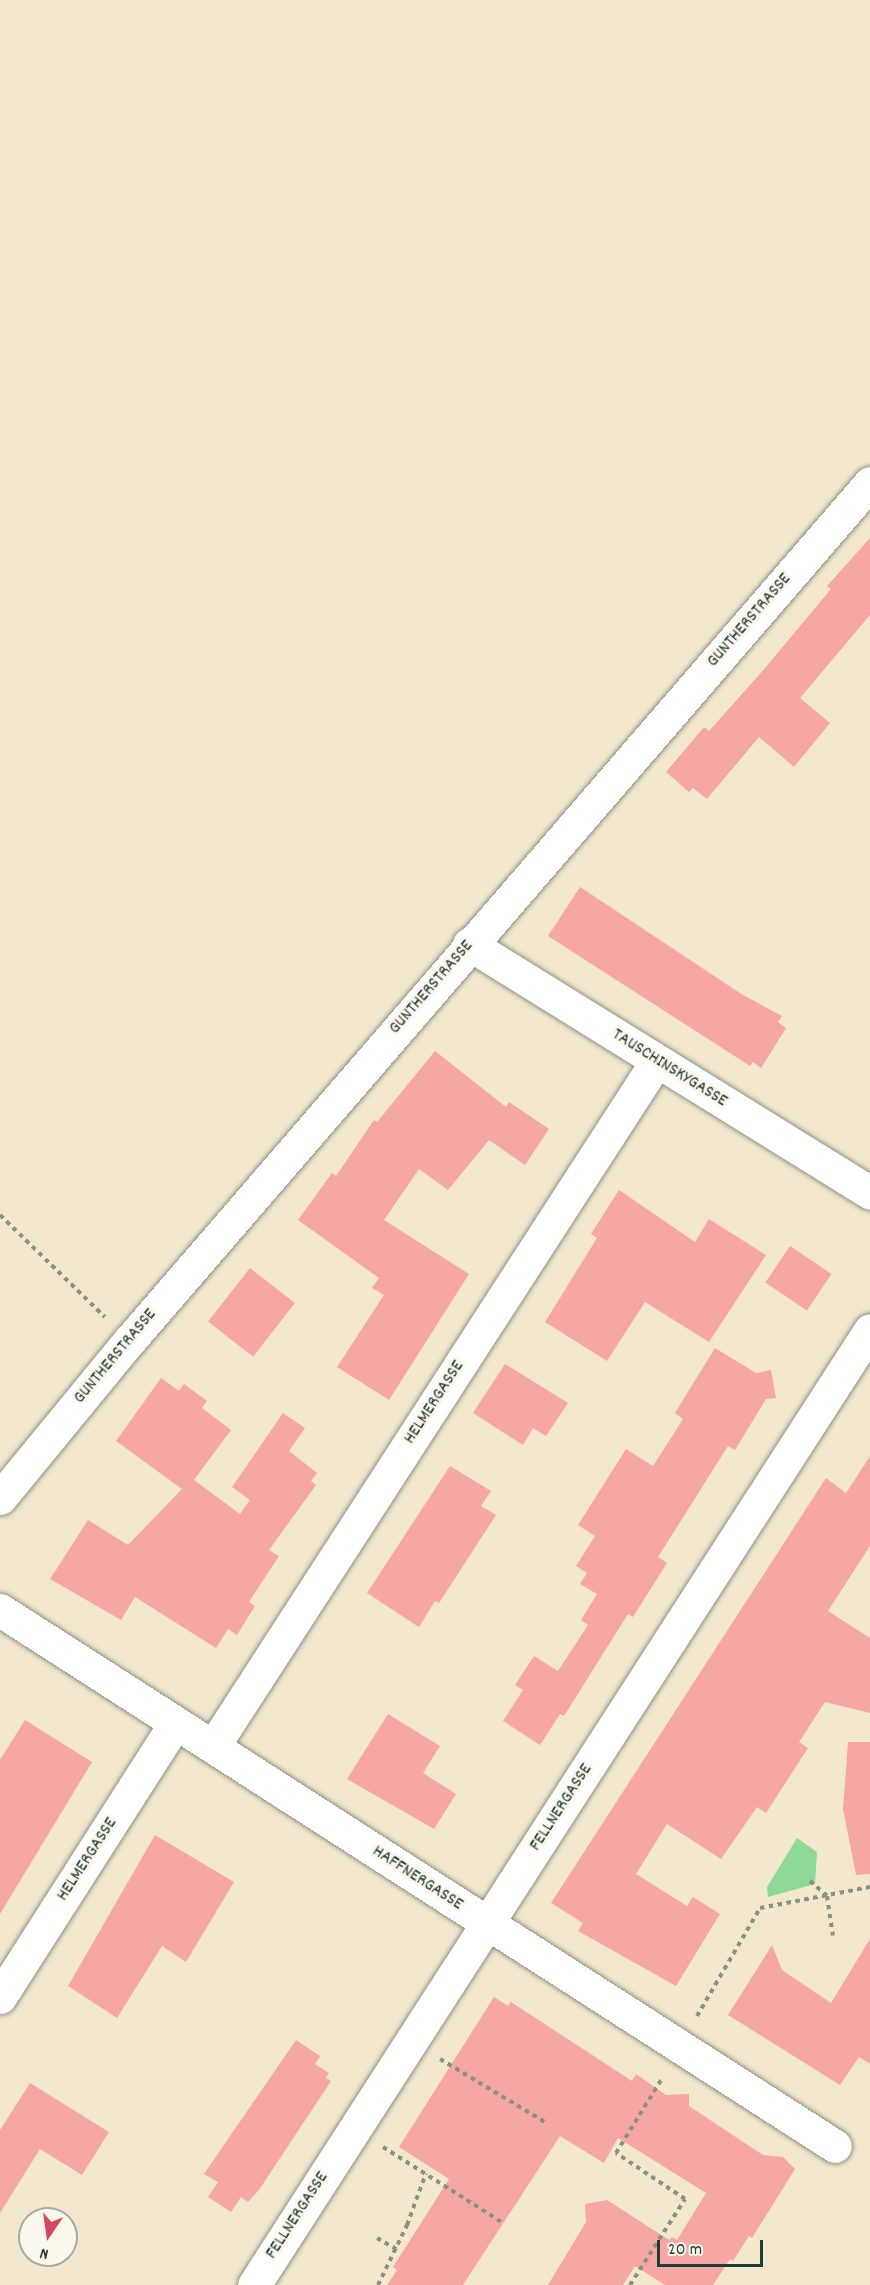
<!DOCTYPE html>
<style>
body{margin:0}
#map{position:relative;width:870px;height:2285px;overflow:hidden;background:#f3e7ce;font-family:Dekko,sans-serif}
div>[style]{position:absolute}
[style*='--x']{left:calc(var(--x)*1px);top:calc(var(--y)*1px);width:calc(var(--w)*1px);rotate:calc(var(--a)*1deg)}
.green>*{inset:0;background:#8ed996}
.building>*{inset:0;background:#f6a6a4;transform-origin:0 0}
.path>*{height:4px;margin-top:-2px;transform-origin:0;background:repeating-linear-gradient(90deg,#899281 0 4.5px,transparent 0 9px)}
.roads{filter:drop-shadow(0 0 2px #899281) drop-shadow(0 0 2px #899281)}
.minor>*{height:33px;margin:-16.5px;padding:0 16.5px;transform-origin:16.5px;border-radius:16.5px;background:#fff}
span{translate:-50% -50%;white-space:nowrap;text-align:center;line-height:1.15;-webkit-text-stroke:6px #fbf7ec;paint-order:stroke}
.street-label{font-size:18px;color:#1f3d34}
.north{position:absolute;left:18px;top:2207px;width:60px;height:60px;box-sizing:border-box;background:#fbf7ec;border:2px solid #a3ada2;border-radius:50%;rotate:193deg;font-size:16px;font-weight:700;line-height:24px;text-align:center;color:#1f3d34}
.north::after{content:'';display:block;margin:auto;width:21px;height:27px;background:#d1495b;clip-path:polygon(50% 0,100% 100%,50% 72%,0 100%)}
.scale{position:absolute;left:657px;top:2240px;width:106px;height:27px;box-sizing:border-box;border:3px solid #1f3d34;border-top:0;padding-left:8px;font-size:18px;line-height:21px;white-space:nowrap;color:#1f3d34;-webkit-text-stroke:4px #fbf7ec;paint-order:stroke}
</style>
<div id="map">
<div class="green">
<div style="clip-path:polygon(797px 1838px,817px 1852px,815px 1884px,768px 1897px,767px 1887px)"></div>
</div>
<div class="building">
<div style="clip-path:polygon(870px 538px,870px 615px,800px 698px,830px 723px,794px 767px,759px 737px,707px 799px,693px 788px,689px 792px,666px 772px,704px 727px,709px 731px,765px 668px,831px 589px,827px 586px)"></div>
<div style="clip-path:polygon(580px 887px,743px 995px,782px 1016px,778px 1022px,786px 1028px,761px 1068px,753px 1062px,750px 1066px,548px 936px)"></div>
<div style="clip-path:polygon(435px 1051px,506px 1107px,509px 1102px,549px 1129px,525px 1165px,489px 1140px,448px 1190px,419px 1169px,384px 1220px,469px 1274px,389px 1400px,337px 1367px,384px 1295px,372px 1288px,379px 1278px,298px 1220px,332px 1173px,336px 1176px,374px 1120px,377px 1122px)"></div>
<div style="clip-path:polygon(619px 1190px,695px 1242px,709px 1219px,766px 1255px,709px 1342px,645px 1302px,607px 1361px,545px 1322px,597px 1238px,591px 1234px)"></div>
<div style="left:790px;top:1246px;width:50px;height:44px;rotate:34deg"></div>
<div style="left:250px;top:1268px;width:57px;height:68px;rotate:38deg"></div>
<div style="clip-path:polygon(715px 1348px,756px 1373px,771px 1370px,776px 1398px,766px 1399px,735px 1450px,728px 1446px,658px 1557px,667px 1563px,633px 1617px,628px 1614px,564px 1716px,560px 1714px,540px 1745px,503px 1721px,523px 1690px,515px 1685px,534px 1656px,558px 1671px,588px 1625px,581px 1620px,597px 1594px,580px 1584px,587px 1573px,576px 1566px,595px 1536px,578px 1525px,626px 1449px,653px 1466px,683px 1419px,675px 1413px)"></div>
<div style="clip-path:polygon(505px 1364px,568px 1403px,546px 1436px,533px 1428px,523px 1445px,473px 1413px)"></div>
<div style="clip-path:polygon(161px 1378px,179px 1391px,184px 1384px,207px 1401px,202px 1408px,231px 1430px,194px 1480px,240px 1514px,250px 1500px,232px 1487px,283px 1413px,305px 1428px,289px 1451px,317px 1473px,311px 1481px,316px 1485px,269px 1550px,279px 1556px,249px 1602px,255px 1606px,237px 1635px,228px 1629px,216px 1648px,135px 1597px,121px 1620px,50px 1579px,88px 1520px,128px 1545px,182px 1489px,116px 1441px)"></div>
<div style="clip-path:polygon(870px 1456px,870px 1546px,828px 1611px,870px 1638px,870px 1713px,825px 1702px,799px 1742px,808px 1748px,766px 1813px,757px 1807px,721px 1859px,667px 1824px,636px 1874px,687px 1906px,693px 1897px,720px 1914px,676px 1986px,578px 1931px,583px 1923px,551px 1903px,826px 1478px,846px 1493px)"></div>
<div style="clip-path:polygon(450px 1466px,491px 1491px,481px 1506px,496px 1515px,439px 1603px,435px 1601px,419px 1627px,367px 1593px)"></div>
<div style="clip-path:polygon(388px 1714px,440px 1746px,423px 1773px,456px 1794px,434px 1829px,347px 1779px)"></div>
<div style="clip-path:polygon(25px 1720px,92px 1762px,0 1914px,0 1760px)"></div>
<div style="clip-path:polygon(848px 1742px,870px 1742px,870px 1874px,856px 1875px,843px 1809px)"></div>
<div style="clip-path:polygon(155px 1835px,234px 1882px,186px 1962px,162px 1946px,117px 2018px,68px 1986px)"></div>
<div style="clip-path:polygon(870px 1939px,870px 2064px,859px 2057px,840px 2085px,728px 2015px,772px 1945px,782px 1970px,831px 2003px)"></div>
<div style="clip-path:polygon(494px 1997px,508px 2006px,511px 2002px,632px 2081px,636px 2074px,666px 2095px,689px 2094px,689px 2106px,763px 2155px,783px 2157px,795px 2169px,752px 2238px,749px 2236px,733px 2261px,730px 2259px,713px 2285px,665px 2285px,635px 2266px,623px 2285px,548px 2285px,586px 2222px,585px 2204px,607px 2200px,669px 2240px,672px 2237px,677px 2240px,706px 2193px,618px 2138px,604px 2163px,560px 2136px,463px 2285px,387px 2285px,397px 2270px,393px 2267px,449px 2179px,399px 2147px)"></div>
<div style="clip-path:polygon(296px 2040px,320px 2056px,315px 2064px,329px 2073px,326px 2078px,331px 2081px,259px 2190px,248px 2202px,241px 2197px,231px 2212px,208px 2197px,218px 2182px,204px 2174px)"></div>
<div style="clip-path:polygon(30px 2083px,109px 2132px,82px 2175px,40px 2149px,0 2213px,0 2130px)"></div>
</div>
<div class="path">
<div style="--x:0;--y:1215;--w:146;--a:44.2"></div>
<div style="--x:810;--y:1881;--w:23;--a:41"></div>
<div style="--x:827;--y:1896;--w:40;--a:81.5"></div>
<div style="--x:697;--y:2016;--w:125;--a:-59.7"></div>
<div style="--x:760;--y:1908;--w:112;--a:-10.8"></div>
<div style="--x:440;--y:2059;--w:122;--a:31"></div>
<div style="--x:383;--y:2147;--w:142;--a:32.3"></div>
<div style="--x:377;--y:2238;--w:22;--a:30"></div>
<div style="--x:378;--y:2285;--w:67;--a:-64.2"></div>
<div style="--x:407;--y:2225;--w:55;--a:-69.9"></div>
<div style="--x:630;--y:2285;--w:102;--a:-57.4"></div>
<div style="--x:685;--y:2199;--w:83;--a:-146.3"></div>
<div style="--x:616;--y:2153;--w:89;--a:-58.3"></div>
</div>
<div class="roads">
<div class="minor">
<div style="--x:469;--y:944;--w:472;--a:31.8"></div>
<div style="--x:0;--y:1498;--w:205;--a:-50.6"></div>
<div style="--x:130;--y:1340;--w:1132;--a:-49.19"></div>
<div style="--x:0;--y:1610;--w:992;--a:32.7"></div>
<div style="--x:214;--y:1745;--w:814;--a:-57.09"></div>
<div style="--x:0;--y:1997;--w:325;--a:-57.4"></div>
<div style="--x:254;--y:2285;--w:1136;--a:-57.18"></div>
</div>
</div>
<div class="street-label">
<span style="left:750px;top:621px;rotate:-49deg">GUNTHERSTRASSE</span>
<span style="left:432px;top:988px;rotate:-49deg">GUNTHERSTRASSE</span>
<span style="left:669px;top:1069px;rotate:32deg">TAUSCHINSKYGASSE</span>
<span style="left:116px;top:1357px;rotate:-50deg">GUNTHERSTRASSE</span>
<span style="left:435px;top:1403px;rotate:-57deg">HELMERGASSE</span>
<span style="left:562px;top:1808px;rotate:-57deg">FELLNERGASSE</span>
<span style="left:88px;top:1860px;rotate:-57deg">HELMERGASSE</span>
<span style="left:417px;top:1879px;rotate:33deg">HAFFNERGASSE</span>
<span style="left:298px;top:2216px;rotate:-57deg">FELLNERGASSE</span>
</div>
<div class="north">N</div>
<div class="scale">20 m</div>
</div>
